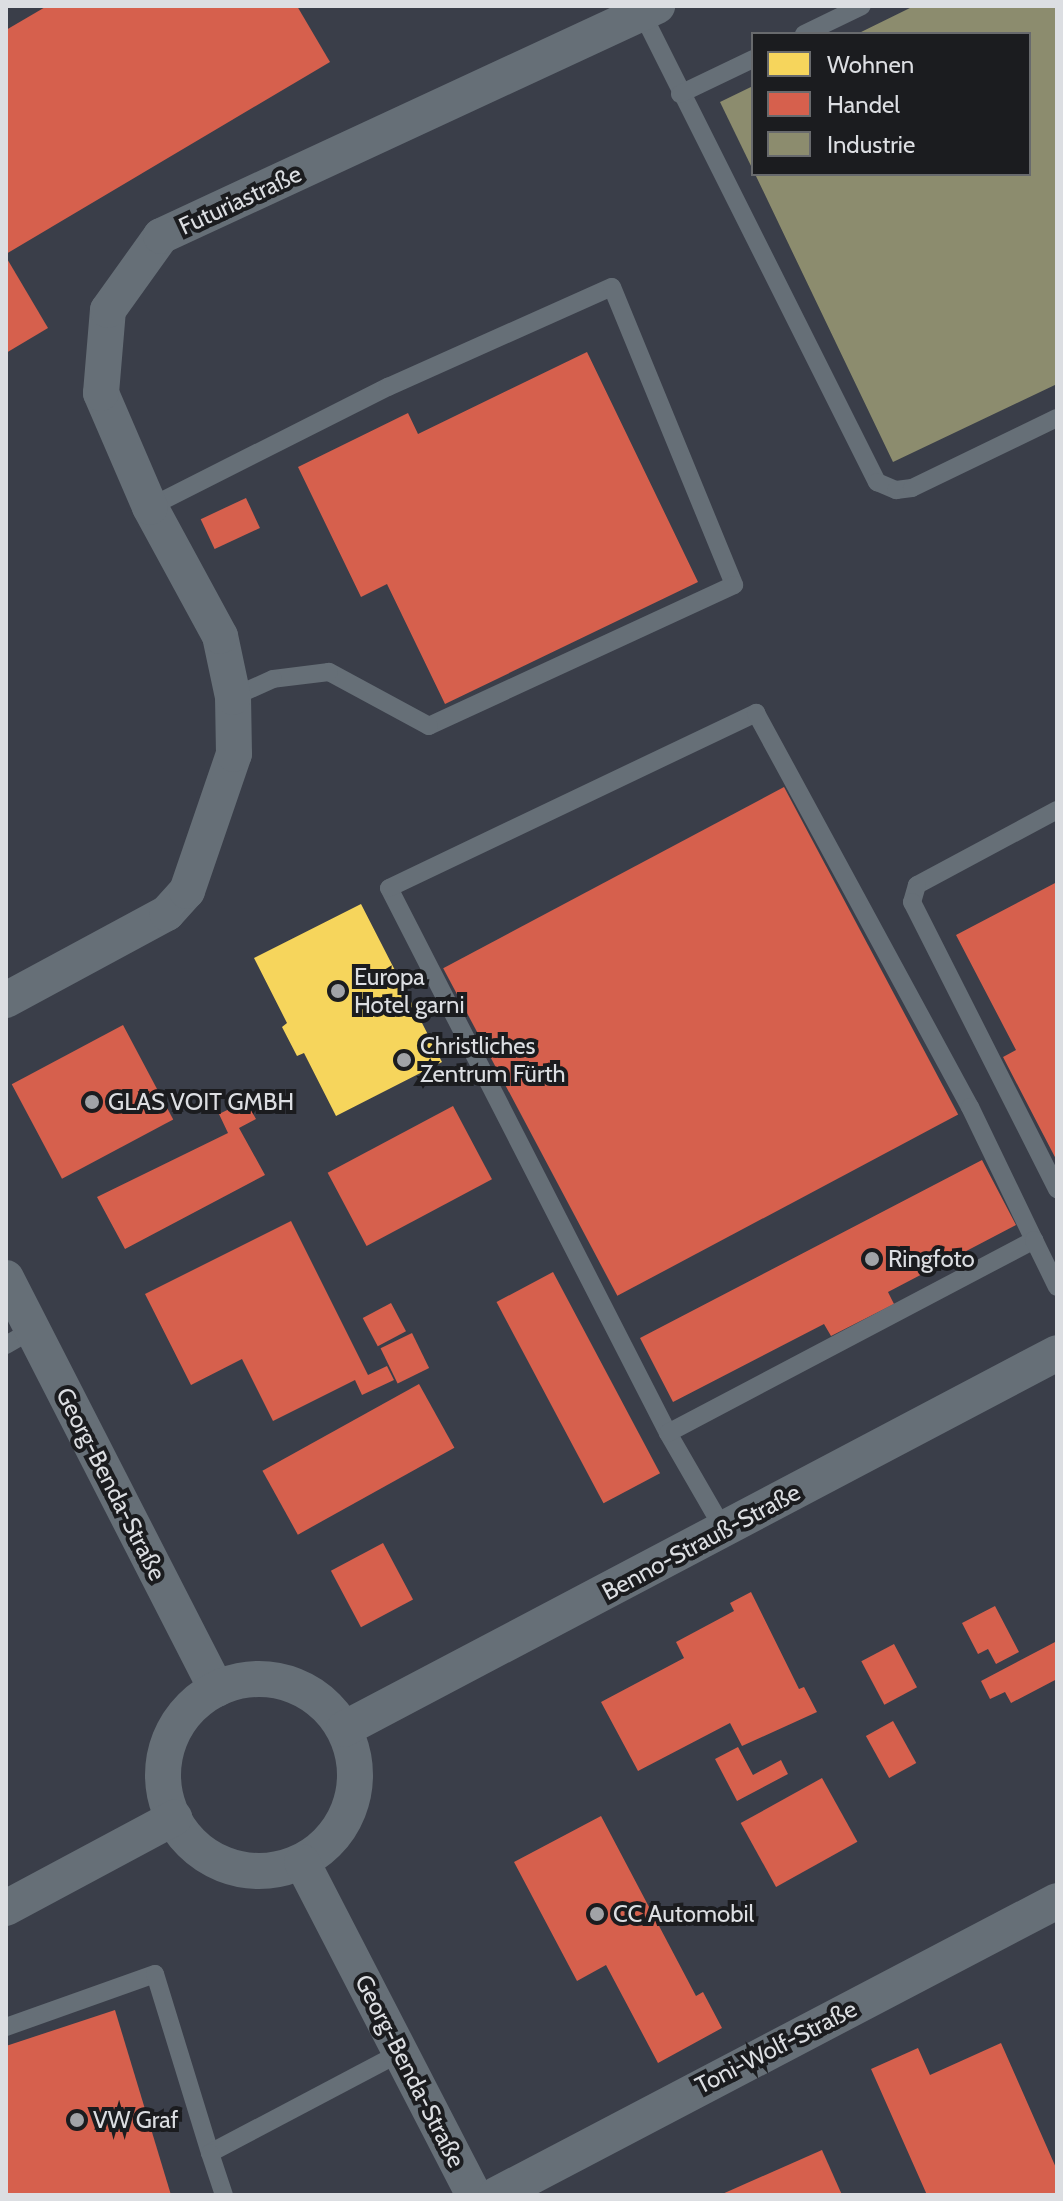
<!DOCTYPE html>
<meta charset="utf-8">
<style>
body{margin:0}
#map{position:relative;width:1063px;height:2201px;overflow:hidden;background:#343539;font-family:Cabin,sans-serif}
div>[style]{position:absolute}
[style*='--x']{left:calc(var(--x)*1px);top:calc(var(--y)*1px);width:calc(var(--w)*1px);rotate:calc(var(--a)*1deg)}
.built>*{inset:0;background:#3a3e49}
.homes>*{inset:0;background:#f6d55c}
.shops>*{inset:0;background:#d6604d;transform-origin:0 0}
.industry>*{inset:0;background:#8c8c6e}
.lane>*{height:18px;margin:-9px;padding:0 9px;transform-origin:9px;border-radius:9px;background:#666f77}
.street>*{height:36px;margin:-18px;padding:0 18px;transform-origin:18px;border-radius:18px;background:#666f77}
.street>.ring{margin:-18px;padding:0;box-sizing:content-box;background:none;border:36px solid #666f77;border-radius:50%}
.dots>*{width:22px;height:22px;translate:-50% -50%;box-sizing:border-box;border:4px solid #1b1c1f;border-radius:50%}
span{translate:-50% -50%;white-space:nowrap;text-align:center;line-height:1.15;-webkit-text-stroke:8px #1b1c1f;paint-order:stroke}
.street-label{font-size:24px;color:#dcdee2}
.poi-label{font-size:24px;color:#dcdee2}
.left{translate:0 -50%;text-align:left}
.frame{position:absolute;inset:0;border:8px solid #dcdee2;pointer-events:none}
.legend{position:absolute;left:751px;top:32px;width:280px;height:144px;box-sizing:border-box;background:#1b1c1f;border:2px solid #686a6d;margin:0;padding:10px 14px;list-style:none;font-size:24px;color:#dcdee2}
.legend li{display:flex;align-items:center;gap:16px;height:40px}
.legend b{width:40px;border:2px solid #686a6d}
</style>
<div id="map">
<div class="built">
<div style="clip-path:polygon(evenodd,6px 6px,1057px 6px,1057px 2195px,6px 2195px,6px 6px,753px 34px,1029px 34px,1029px 174px,753px 174px,753px 34px)"></div>
</div>
<div class="homes">
<div style="clip-path:polygon(361px 904px,442px 1062px,336px 1116px,304px 1053px,297px 1056px,282px 1027px,287px 1023px,254px 958px)"></div>
</div>
<div class="shops">
<div style="clip-path:polygon(47px 6px,297px 6px,330px 62px,6px 254px,6px 30px)"></div>
<div style="clip-path:polygon(6px 257px,48px 328px,6px 353px)"></div>
<div style="clip-path:polygon(587px 352px,698px 582px,445px 704px,387px 584px,361px 597px,298px 467px,408px 413px,418px 434px)"></div>
<div style="left:246px;top:498px;width:33px;height:50px;rotate:65deg"></div>
<div style="left:784px;top:787px;width:371px;height:386px;rotate:62deg"></div>
<div style="clip-path:polygon(1057px 882px,1057px 1161px,1003px 1057px,1016px 1050px,956px 935px)"></div>
<div style="left:123px;top:1025px;width:107px;height:126px;rotate:62deg"></div>
<div style="clip-path:polygon(246px 1101px,256px 1119px,239px 1128px,265px 1175px,125px 1249px,97px 1197px,228px 1133px,219px 1114px)"></div>
<div style="left:453px;top:1106px;width:83px;height:142px;rotate:62deg"></div>
<div style="clip-path:polygon(982px 1160px,1016px 1225px,888px 1292px,894px 1304px,831px 1336px,824px 1324px,673px 1402px,640px 1338px)"></div>
<div style="clip-path:polygon(291px 1221px,368px 1375px,387px 1366px,394px 1380px,362px 1395px,355px 1380px,273px 1421px,242px 1359px,191px 1385px,145px 1294px)"></div>
<div style="left:553px;top:1272px;width:228px;height:64px;rotate:62deg"></div>
<div style="left:391px;top:1303px;width:32px;height:32px;rotate:62deg"></div>
<div style="left:412px;top:1333px;width:39px;height:35px;rotate:64deg"></div>
<div style="left:419px;top:1384px;width:73px;height:179px;rotate:61deg"></div>
<div style="left:383px;top:1543px;width:64px;height:59px;rotate:62deg"></div>
<div style="clip-path:polygon(751px 1592px,799px 1689px,804px 1687px,817px 1712px,742px 1746px,730px 1723px,638px 1771px,601px 1702px,684px 1658px,676px 1642px,734px 1611px,730px 1603px)"></div>
<div style="clip-path:polygon(995px 1606px,1019px 1652px,996px 1664px,988px 1649px,978px 1654px,962px 1623px)"></div>
<div style="clip-path:polygon(1057px 1641px,1057px 1679px,1011px 1703px,1005px 1692px,990px 1699px,981px 1681px)"></div>
<div style="left:894px;top:1644px;width:49px;height:37px;rotate:62deg"></div>
<div style="left:893px;top:1721px;width:48px;height:31px;rotate:61deg"></div>
<div style="clip-path:polygon(738px 1747px,753px 1775px,781px 1760px,788px 1774px,737px 1801px,715px 1759px)"></div>
<div style="left:822px;top:1778px;width:73px;height:93px;rotate:61deg"></div>
<div style="clip-path:polygon(601px 1816px,696px 1996px,703px 1992px,722px 2028px,658px 2063px,606px 1965px,577px 1981px,514px 1862px)"></div>
<div style="clip-path:polygon(115px 2010px,171px 2195px,6px 2195px,6px 2046px)"></div>
<div style="clip-path:polygon(1001px 2043px,1057px 2170px,1057px 2195px,927px 2195px,871px 2069px,918px 2048px,930px 2075px)"></div>
<div style="clip-path:polygon(822px 2150px,842px 2195px,720px 2195px)"></div>
</div>
<div class="industry">
<div style="clip-path:polygon(914px 6px,1057px 6px,1057px 384px,893px 462px,755px 174px,1029px 174px,1029px 34px,857px 34px)"></div>
<div style="clip-path:polygon(753px 86px,753px 170px,720px 102px)"></div>
</div>
<div class="lane">
<div style="--x:642;--y:13;--w:525;--a:63.39"></div>
<div style="--x:877;--y:482;--w:21;--a:23"></div>
<div style="--x:896;--y:490;--w:16;--a:-7"></div>
<div style="--x:912;--y:488;--w:161;--a:-25.8"></div>
<div style="--x:804;--y:34;--w:64;--a:-25.8"></div>
<div style="--x:680;--y:94;--w:81;--a:-25.6"></div>
<div style="--x:150;--y:507;--w:267;--a:-26.8"></div>
<div style="--x:388;--y:387;--w:245;--a:-24.1"></div>
<div style="--x:612;--y:287;--w:322;--a:67.7"></div>
<div style="--x:734;--y:585;--w:336;--a:155.2"></div>
<div style="--x:429;--y:726;--w:114;--a:-151.6"></div>
<div style="--x:329;--y:672;--w:56;--a:172.9"></div>
<div style="--x:273;--y:679;--w:44;--a:155.8"></div>
<div style="--x:1057;--y:810;--w:159;--a:151.8"></div>
<div style="--x:917;--y:885;--w:18;--a:106"></div>
<div style="--x:912;--y:902;--w:322;--a:63.2"></div>
<div style="--x:6;--y:1345;--w:30;--a:-30"></div>
<div style="--x:668;--y:1433;--w:612;--a:-117.11"></div>
<div style="--x:389;--y:888;--w:407;--a:-25.5"></div>
<div style="--x:756;--y:713;--w:448;--a:61.5"></div>
<div style="--x:970;--y:1107;--w:148;--a:64.3"></div>
<div style="--x:724;--y:1530;--w:112;--a:-120"></div>
<div style="--x:668;--y:1433;--w:414;--a:-27.8"></div>
<div style="--x:1034;--y:1240;--w:52;--a:63.9"></div>
<div style="--x:6;--y:2027;--w:158;--a:-19.6"></div>
<div style="--x:155;--y:1974;--w:187;--a:72.9"></div>
<div style="--x:210;--y:2153;--w:215;--a:-27.8"></div>
<div style="--x:210;--y:2153;--w:44;--a:71.6"></div>
</div>
<div class="street">
<div style="--x:6;--y:1000;--w:183;--a:-28.4"></div>
<div style="--x:167;--y:913;--w:30;--a:-48"></div>
<div style="--x:187;--y:891;--w:145;--a:-71.1"></div>
<div style="--x:234;--y:754;--w:57;--a:-91"></div>
<div style="--x:233;--y:697;--w:62;--a:-102"></div>
<div style="--x:220;--y:636;--w:147;--a:-118.5"></div>
<div style="--x:150;--y:507;--w:124;--a:-113.3"></div>
<div style="--x:101;--y:393;--w:83;--a:-85.2"></div>
<div style="--x:108;--y:310;--w:91;--a:-54.4"></div>
<div style="--x:161;--y:236;--w:547;--a:-24.88"></div>
<div style="--x:6;--y:1278;--w:462;--a:62.9"></div>
<div class="ring" style="left:163px;top:1679px;width:156px;height:156px"></div>
<div style="--x:344;--y:1729;--w:806;--a:-27.8"></div>
<div style="--x:302;--y:1862;--w:375;--a:62.7"></div>
<div style="--x:6;--y:1908;--w:191;--a:-28.2"></div>
<div style="--x:496;--y:2195;--w:633;--a:-27.66"></div>
</div>
<div class="dots">
<div style="left:338px;top:991px;background:#a1a3a7"></div>
<div style="left:404px;top:1060px;background:#a1a3a7"></div>
<div style="left:92px;top:1102px;background:#a1a3a7"></div>
<div style="left:872px;top:1259px;background:#a1a3a7"></div>
<div style="left:597px;top:1914px;background:#a1a3a7"></div>
<div style="left:77px;top:2120px;background:#a1a3a7"></div>
</div>
<div class="street-label">
<span style="left:240px;top:200px;rotate:-25deg">Futuriastraße</span>
<span style="left:111px;top:1484px;rotate:63deg">Georg-Benda-Straße</span>
<span style="left:701px;top:1542px;rotate:-28deg">Benno-Strauß-Straße</span>
<span style="left:776px;top:2047px;rotate:-27deg">Toni-Wolf-Straße</span>
<span style="left:410px;top:2071px;rotate:63deg">Georg-Benda-Straße</span>
</div>
<div class="poi-label">
<span class="left" style="left:354px;top:991px">Europa<br>Hotel garni</span>
<span class="left" style="left:420px;top:1060px">Christliches<br>Zentrum Fürth</span>
<span class="left" style="left:108px;top:1102px">GLAS VOIT GMBH</span>
<span class="left" style="left:888px;top:1259px">Ringfoto</span>
<span class="left" style="left:613px;top:1914px">CC Automobil</span>
<span class="left" style="left:93px;top:2120px">VW Graf</span>
</div>
<div class="frame"></div>
<ul class="legend">
<li><b style="height:22px;background:#f6d55c"></b>Wohnen</li>
<li><b style="height:22px;background:#d6604d"></b>Handel</li>
<li><b style="height:22px;background:#8c8c6e"></b>Industrie</li>
</ul>
</div>
